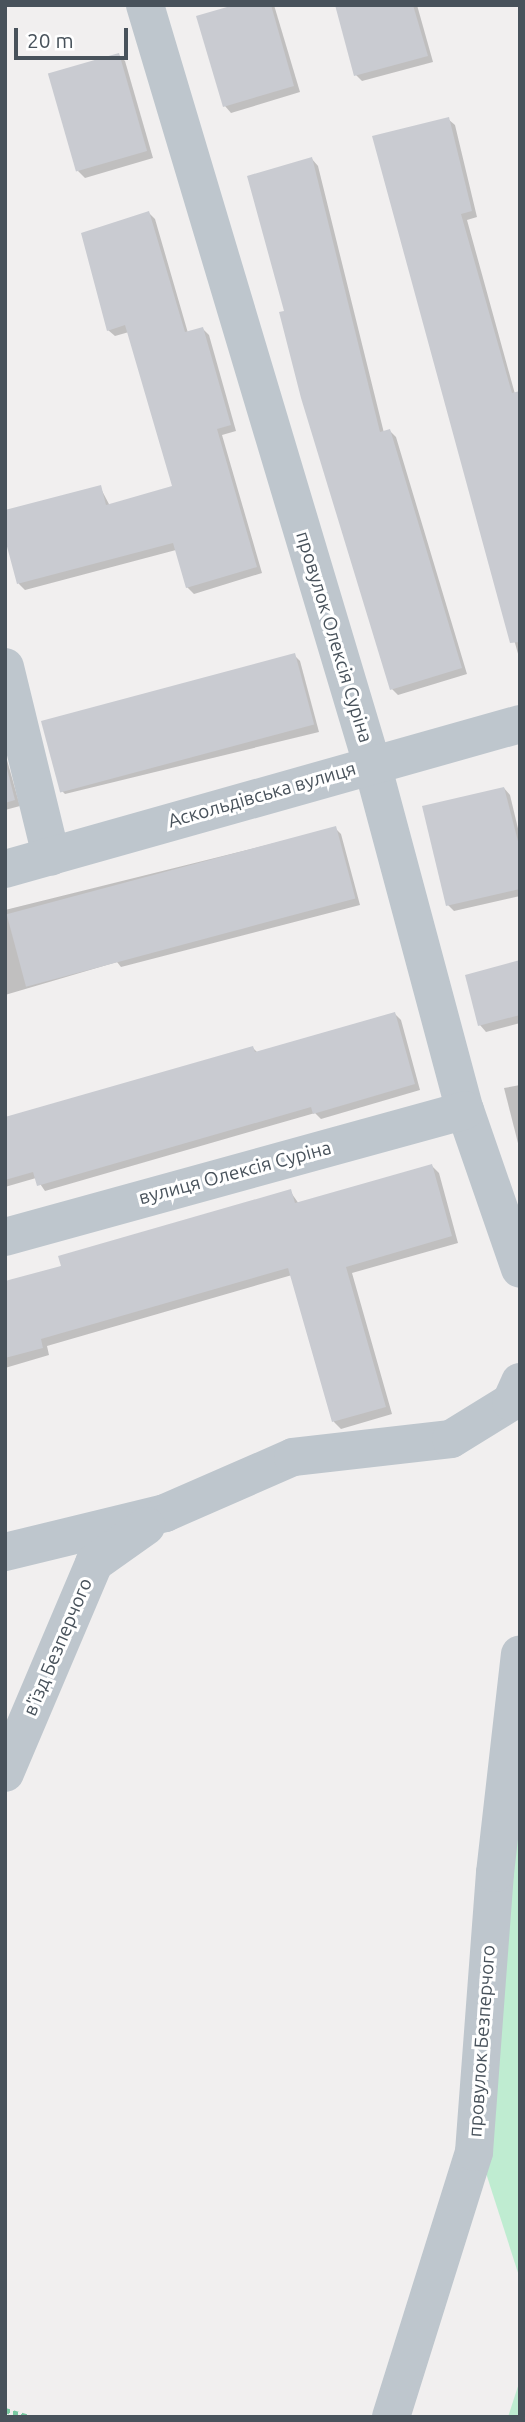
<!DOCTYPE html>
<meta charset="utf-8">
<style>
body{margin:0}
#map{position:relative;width:525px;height:2422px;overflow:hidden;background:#f1efef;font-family:Ubuntu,sans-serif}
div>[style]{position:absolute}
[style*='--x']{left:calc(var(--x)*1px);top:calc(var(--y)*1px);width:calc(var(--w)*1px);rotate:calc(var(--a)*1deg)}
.green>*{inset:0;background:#bfecd1}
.shadow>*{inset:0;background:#0003}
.building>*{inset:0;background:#c9cbd1;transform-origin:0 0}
.path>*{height:4.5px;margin-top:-2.25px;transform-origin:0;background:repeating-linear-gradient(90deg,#79c8a1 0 5px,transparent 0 8.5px)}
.street>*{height:38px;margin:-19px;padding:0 19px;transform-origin:19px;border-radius:19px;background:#bec6cd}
span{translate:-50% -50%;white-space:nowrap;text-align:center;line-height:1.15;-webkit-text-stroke:6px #fff;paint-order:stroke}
.street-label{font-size:19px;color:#48525b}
.frame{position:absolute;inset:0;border:7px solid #48525b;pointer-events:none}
.scale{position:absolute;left:14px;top:28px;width:114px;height:32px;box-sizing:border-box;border:4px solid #48525b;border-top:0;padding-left:9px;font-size:21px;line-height:24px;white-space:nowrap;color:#48525b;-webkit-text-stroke:5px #fff;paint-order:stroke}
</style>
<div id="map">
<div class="green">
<div style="clip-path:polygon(520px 1826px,520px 2279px,485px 2170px,495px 1873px)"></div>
<div style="clip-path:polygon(520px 2380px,520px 2417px,508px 2417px)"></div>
</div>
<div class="shadow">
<div style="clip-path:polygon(241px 5px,274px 5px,300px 92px,231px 113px,225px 106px)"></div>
<div style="clip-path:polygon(337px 5px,417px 5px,433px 62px,362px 81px,356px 75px)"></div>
<div style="clip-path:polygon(119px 55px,125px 61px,153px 158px,85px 178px,78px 171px)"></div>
<div style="clip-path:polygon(448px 119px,455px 125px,477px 217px,467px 220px,515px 394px,520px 393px,520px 661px,374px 137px)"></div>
<div style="clip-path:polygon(312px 159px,318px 166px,384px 433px,390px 431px,396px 437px,467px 674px,398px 695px,392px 689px,286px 312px)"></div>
<div style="clip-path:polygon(149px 213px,155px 219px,188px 333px,203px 329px,209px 335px,236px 431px,222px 435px,262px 573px,194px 594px,187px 587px,176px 550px,25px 590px,19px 584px,5px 533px,100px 487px,110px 506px,174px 487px,129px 332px,115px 336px,108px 330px)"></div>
<div style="clip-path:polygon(294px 655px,300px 661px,319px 732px,65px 794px,59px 788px)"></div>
<div style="clip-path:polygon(5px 753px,20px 806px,5px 810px)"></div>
<div style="clip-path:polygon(504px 788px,510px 795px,520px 837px,520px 896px,454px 911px,448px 905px)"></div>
<div style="clip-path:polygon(335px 828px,341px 834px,360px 905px,121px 967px,117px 962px,5px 995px,5px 910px)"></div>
<div style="clip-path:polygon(520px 962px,520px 1023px,486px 1032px,480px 1025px)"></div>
<div style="clip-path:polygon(395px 1014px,401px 1020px,420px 1090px,321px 1119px,315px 1113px,45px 1191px,36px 1178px,5px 1187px,5px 1118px,253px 1048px,258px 1053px)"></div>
<div style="clip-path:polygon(520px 1085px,520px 1151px,504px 1088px)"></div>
<div style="clip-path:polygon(432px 1166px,439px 1173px,458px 1243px,352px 1273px,392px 1414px,341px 1429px,334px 1422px,292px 1275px,47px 1346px,49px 1355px,5px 1368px,5px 1285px,290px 1191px,299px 1204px)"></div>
</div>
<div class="building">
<div style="clip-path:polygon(234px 5px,271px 5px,294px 86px,223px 107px,196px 16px)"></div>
<div style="clip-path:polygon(335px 5px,413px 5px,428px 56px,354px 76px)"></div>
<div style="left:119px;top:53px;width:102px;height:74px;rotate:74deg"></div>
<div style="clip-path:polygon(449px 117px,472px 211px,461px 214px,512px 393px,520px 391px,520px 642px,510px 643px,372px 136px)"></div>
<div style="clip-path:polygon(312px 157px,380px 432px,390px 429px,462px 668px,390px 690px,301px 398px,279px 312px,284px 311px,247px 176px)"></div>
<div style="clip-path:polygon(149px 211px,185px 332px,203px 327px,231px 425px,217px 429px,257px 567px,186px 588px,173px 543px,17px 584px,5px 539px,5px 510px,101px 485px,106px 505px,172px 486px,125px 325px,107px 331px,81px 233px)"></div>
<div style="left:295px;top:653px;width:74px;height:263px;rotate:75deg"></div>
<div style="clip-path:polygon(5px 761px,15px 800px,5px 803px)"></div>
<div style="clip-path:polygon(504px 787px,520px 849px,520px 889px,446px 906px,422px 806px)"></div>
<div style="left:336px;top:826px;width:75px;height:341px;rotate:75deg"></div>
<div style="clip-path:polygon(520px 960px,520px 1015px,478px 1026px,465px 975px)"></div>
<div style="clip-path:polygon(395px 1012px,415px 1084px,313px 1114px,311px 1107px,37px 1186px,33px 1172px,5px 1180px,5px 1117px,253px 1046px,255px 1052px)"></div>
<div style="clip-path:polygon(432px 1164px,452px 1236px,346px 1267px,386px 1407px,332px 1422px,288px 1268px,41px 1339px,43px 1348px,5px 1358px,5px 1281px,61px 1266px,58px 1256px,291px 1189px,295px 1203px)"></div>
</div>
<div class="path">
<div style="--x:5;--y:2410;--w:25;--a:16"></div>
</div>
<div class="street">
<div style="--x:145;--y:5;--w:792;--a:73.35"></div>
<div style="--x:372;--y:764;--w:358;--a:75"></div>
<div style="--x:465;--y:1110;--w:168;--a:70.9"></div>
<div style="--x:5;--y:667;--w:195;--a:76.3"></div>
<div style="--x:5;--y:869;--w:535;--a:-15.72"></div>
<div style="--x:5;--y:1237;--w:477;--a:-15.4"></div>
<div style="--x:5;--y:1552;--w:165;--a:-13.7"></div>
<div style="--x:165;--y:1513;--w:140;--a:-23.6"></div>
<div style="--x:293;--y:1457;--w:159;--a:-6.5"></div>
<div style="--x:451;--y:1439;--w:70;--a:-31.7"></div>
<div style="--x:511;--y:1402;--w:22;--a:-66"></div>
<div style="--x:5;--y:1773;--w:228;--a:-67"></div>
<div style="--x:94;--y:1563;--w:64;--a:-35.4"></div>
<div style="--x:391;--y:2417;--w:278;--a:-72.6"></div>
<div style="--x:474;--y:2152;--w:280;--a:-85.7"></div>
<div style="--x:495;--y:1873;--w:220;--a:-83.5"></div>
</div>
<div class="street-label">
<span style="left:334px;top:637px;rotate:73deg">провулок Олексія Суріна</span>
<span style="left:262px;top:795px;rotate:-16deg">Аскольдівська вулиця</span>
<span style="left:235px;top:1173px;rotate:-15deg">вулиця Олексія Суріна</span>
<span style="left:58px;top:1647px;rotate:-67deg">в'їзд Безперчого</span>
<span style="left:482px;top:2041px;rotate:-86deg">провулок Безперчого</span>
</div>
<div class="frame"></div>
<div class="scale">20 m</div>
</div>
